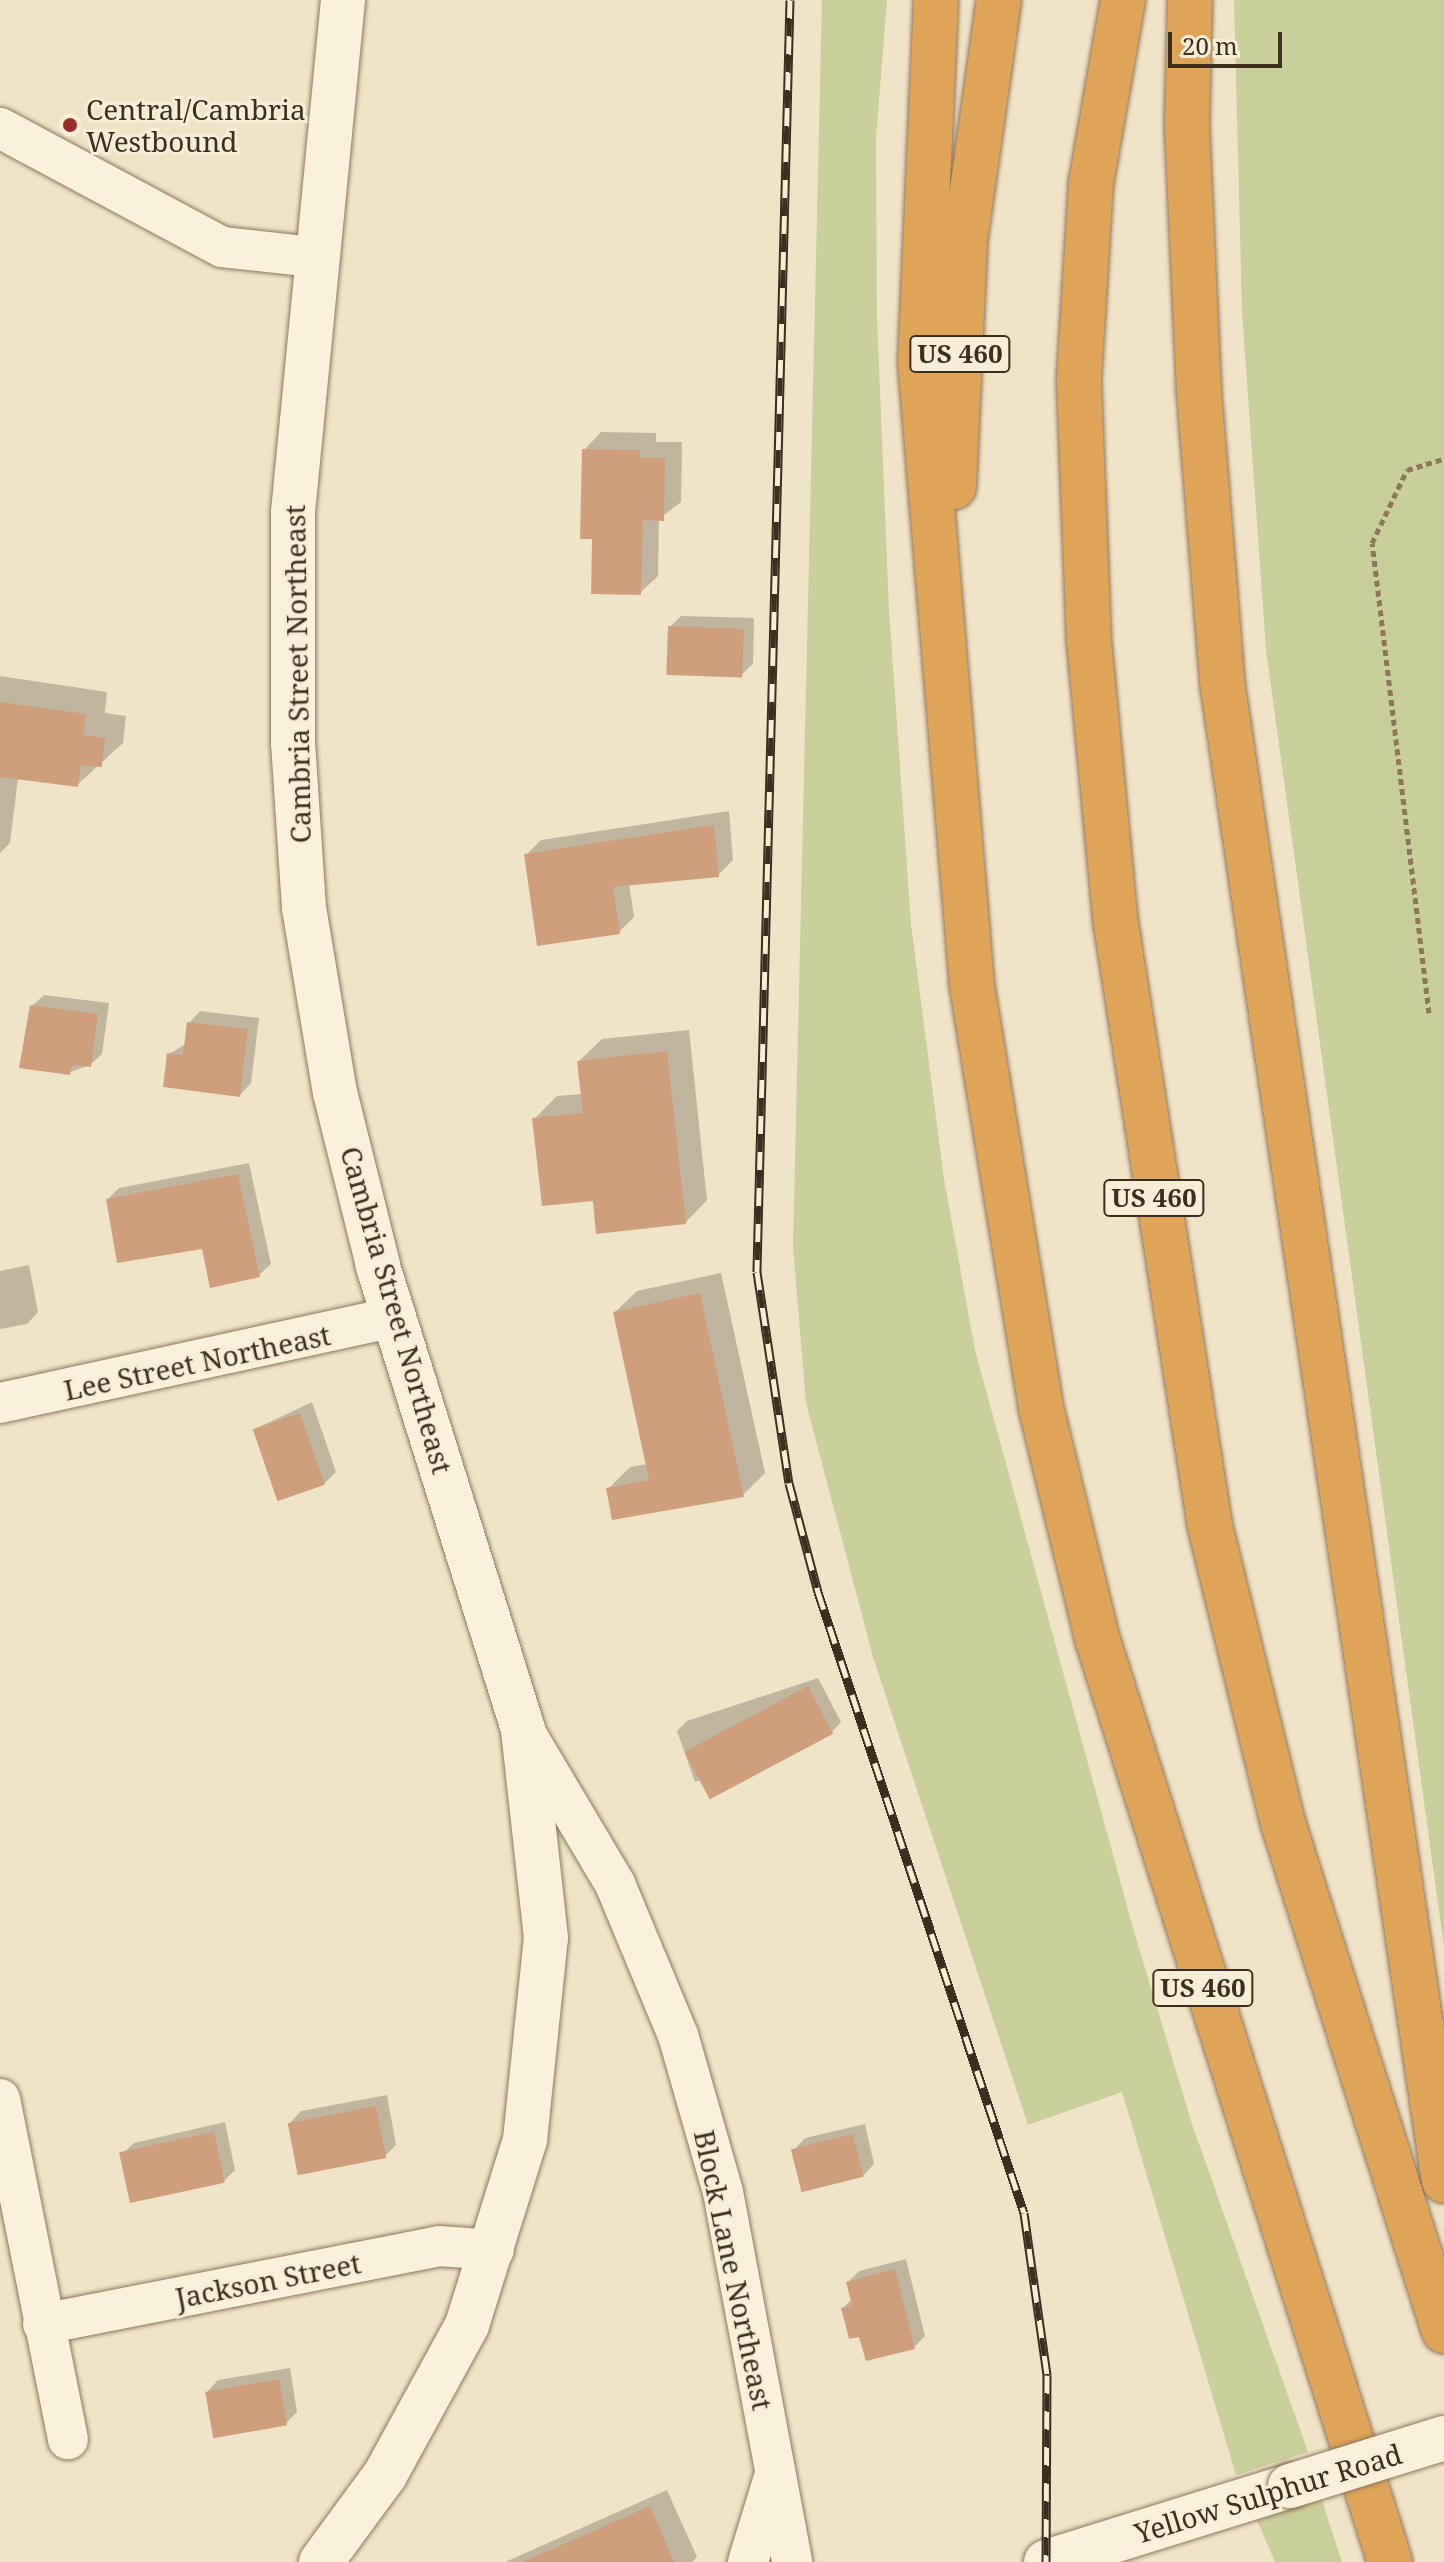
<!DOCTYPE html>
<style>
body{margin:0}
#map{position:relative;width:1444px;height:2562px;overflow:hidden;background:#f0e4c8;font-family:"Noto Serif",serif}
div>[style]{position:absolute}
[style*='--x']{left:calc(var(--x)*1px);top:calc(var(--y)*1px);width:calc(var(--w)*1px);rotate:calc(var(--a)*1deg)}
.green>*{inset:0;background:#c9cf9b}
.shadow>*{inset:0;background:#0003}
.building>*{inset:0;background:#cf9f7d;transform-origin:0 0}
.path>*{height:5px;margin-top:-2.5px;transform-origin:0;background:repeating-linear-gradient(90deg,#8d765c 0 6px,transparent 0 10px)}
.roads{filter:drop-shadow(0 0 2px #8d765c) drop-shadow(0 0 2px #8d765c)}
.minor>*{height:40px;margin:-20px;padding:0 20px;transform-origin:20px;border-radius:20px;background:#faf1dc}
.tertiary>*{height:44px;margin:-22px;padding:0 22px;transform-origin:22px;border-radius:22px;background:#faf1dc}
.secondary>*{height:44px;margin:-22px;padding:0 22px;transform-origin:22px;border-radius:22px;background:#faf1dc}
.motorway>*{height:44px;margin:-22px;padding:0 22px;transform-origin:22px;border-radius:22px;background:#e0a458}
.rail>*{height:9px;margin-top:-4.5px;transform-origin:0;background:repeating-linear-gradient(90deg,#f7eed8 0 18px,#3d2e20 0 36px);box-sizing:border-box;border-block:2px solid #3d2e20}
.bridges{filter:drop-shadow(0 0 2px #8d765c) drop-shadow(0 0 2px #8d765c)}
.tertiary-bridge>*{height:44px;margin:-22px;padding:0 22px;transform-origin:22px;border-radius:22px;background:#faf1dc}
.dots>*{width:22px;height:22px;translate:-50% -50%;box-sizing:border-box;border:4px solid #f7eed8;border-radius:50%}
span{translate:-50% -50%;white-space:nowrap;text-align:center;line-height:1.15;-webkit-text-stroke:6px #f7eed8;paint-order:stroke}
.shield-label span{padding:2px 6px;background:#f7eed8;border:2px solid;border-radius:6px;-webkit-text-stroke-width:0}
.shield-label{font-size:26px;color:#3d2e20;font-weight:700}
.poi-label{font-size:28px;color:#3d2e20}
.left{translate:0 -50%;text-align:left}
.street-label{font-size:28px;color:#3d2e20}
.scale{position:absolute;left:1168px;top:32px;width:114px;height:36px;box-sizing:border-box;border:4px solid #3d2e20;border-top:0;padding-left:10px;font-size:24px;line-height:28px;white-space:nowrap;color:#3d2e20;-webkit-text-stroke:6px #f7eed8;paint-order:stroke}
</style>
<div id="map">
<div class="green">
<div style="clip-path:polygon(822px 0,887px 0,876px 139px,877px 318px,889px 609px,911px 924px,944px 1179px,975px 1350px,1133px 1928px,1192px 2124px,1308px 2452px,1236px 2475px,1122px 2092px,1028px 2125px,873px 1657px,806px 1403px,793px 1247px)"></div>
<div style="clip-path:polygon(1234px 0,1444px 0,1444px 1948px,1266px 650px,1242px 312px)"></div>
<div style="clip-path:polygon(1322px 2500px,1342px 2562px,1275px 2562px,1257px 2520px)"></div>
</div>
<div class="shadow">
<div style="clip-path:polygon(601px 432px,656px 433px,656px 442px,682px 442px,681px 502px,659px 519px,658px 576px,640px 593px,594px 537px,584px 450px)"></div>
<div style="clip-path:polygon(681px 616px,754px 618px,753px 664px,741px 675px,670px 627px)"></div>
<div style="clip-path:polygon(0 676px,107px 692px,105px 713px,126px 716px,123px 743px,77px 785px,18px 778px,10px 843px,0 853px)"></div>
<div style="clip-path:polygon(729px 811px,733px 860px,718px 875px,629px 883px,634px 917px,619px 932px,526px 855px,541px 840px)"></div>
<div style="clip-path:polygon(44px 995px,109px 1003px,102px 1054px,90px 1065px,70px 1072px,32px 1006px)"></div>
<div style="clip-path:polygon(200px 1011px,259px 1018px,251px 1083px,240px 1095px,169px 1054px,187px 1043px,189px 1023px)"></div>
<div style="clip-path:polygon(689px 1030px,707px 1200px,685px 1223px,534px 1119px,557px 1096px,583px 1094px,579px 1061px,602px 1039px)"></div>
<div style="clip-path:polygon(249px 1163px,271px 1264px,259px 1275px,108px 1199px,119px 1188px)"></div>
<div style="clip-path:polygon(29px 1265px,38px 1312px,27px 1324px,0 1329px,0 1271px)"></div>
<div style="clip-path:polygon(721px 1273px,765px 1473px,743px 1495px,608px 1489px,630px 1467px,648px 1464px,615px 1312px,637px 1291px)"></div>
<div style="clip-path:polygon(312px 1402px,336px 1472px,324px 1484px,255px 1429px)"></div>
<div style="clip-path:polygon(818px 1678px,841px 1722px,832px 1732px,695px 1782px,677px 1731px,687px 1721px)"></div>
<div style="clip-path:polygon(387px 2095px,396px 2145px,385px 2156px,290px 2123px,301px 2111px)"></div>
<div style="clip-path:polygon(225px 2122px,235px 2170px,224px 2181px,122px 2154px,134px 2143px)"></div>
<div style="clip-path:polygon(865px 2124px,874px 2164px,863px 2176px,794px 2150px,805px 2138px)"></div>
<div style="clip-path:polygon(906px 2259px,925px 2336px,914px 2347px,843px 2308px,852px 2299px,848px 2282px,859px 2271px)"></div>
<div style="clip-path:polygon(290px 2368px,297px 2412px,286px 2423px,207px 2392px,218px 2380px)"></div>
<div style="clip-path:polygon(667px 2490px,697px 2557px,692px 2562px,505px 2562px)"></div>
</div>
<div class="building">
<div style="clip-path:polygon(582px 449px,640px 450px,640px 458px,665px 458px,664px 521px,643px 520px,641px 595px,591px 594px,592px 539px,580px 539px)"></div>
<div style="left:668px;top:626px;width:76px;height:49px;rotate:2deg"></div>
<div style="clip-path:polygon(0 702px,86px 714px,83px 735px,105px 738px,102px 767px,81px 765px,78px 787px,0 777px)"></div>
<div style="clip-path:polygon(714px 825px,719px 877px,613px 887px,620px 934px,537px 946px,524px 854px)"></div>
<div style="clip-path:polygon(30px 1005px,98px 1014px,91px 1067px,72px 1065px,70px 1075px,19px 1068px)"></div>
<div style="clip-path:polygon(187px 1022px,248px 1029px,240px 1097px,163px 1087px,167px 1053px,183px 1055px)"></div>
<div style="clip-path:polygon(667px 1051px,686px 1224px,596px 1234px,593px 1201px,542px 1206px,532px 1118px,583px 1113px,577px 1061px)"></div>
<div style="clip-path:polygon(238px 1174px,260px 1277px,210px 1288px,202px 1249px,117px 1263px,106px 1199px)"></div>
<div style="clip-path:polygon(700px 1293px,744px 1497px,612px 1520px,606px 1488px,649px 1480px,613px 1312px)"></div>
<div style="left:300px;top:1413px;width:76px;height:50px;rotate:71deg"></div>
<div style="left:808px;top:1686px;width:54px;height:140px;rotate:62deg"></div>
<div style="left:376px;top:2106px;width:53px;height:90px;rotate:79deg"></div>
<div style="left:214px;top:2132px;width:52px;height:97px;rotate:78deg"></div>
<div style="left:853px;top:2134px;width:44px;height:64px;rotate:76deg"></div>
<div style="clip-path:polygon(895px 2269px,915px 2349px,866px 2361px,859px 2337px,849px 2339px,841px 2308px,852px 2305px,846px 2282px)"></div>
<div style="left:279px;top:2379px;width:47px;height:75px;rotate:80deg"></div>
<div style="clip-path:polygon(650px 2506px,674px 2562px,523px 2562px)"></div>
</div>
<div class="path">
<div style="--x:1429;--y:1013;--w:473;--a:-96.9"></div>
<div style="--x:1372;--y:543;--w:81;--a:-64.4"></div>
<div style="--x:1407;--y:470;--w:39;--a:-17"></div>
</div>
<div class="roads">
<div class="minor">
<div style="--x:0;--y:128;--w:252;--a:28.2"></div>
<div style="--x:222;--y:247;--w:93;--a:6.2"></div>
<div style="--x:0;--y:1403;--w:403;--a:-12.3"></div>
<div style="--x:523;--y:1729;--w:180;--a:59.3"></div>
<div style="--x:615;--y:1884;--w:164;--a:67.4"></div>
<div style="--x:678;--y:2035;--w:163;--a:74"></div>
<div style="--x:723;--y:2192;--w:376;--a:79.4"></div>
<div style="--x:0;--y:2099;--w:347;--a:78.7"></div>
<div style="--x:43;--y:2324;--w:404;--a:-11.1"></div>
<div style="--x:439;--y:2246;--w:55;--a:4.2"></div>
<div style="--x:748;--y:2562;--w:86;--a:-73"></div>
</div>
<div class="tertiary">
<div style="--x:1046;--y:2562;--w:256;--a:-17.3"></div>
</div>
<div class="secondary">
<div style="--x:321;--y:2562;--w:108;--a:-53.7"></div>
<div style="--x:385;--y:2475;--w:171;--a:-61.3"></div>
<div style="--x:467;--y:2325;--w:194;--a:-72.6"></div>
<div style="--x:525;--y:2140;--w:203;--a:-84.1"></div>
<div style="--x:546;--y:1938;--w:210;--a:-96.3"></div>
<div style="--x:523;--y:1729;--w:486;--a:-107.4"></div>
<div style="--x:378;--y:1265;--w:177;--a:-104"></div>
<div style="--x:335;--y:1093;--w:188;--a:-99.5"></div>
<div style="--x:304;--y:908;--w:164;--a:-93.8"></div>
<div style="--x:293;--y:744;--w:232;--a:-90"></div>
<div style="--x:293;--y:512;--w:514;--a:-84.42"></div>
</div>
<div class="motorway">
<div style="--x:936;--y:0;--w:361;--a:92.5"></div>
<div style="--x:920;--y:361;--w:627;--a:85.24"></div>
<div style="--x:972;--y:986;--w:428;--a:80.7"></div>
<div style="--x:1041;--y:1408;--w:240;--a:76.3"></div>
<div style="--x:1098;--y:1641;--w:966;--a:72.41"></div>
<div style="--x:1123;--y:0;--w:186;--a:99.9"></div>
<div style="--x:1091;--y:183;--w:199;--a:93.5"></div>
<div style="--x:1079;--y:382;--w:259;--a:87.8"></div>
<div style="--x:1089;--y:641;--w:284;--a:84.6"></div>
<div style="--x:1116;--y:924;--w:609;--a:81.13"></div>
<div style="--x:1210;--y:1526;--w:306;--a:76.2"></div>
<div style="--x:1283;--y:1823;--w:533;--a:72.42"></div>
<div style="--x:1190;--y:0;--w:127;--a:91.4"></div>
<div style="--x:1187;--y:127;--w:265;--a:87.4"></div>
<div style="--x:1199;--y:392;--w:290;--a:85.4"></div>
<div style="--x:1222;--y:681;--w:1516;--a:81.58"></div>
<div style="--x:954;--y:487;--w:246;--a:-87.4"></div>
<div style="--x:965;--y:241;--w:243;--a:-82"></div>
</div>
</div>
<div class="rail">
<div style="--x:790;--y:0;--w:1272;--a:91.49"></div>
<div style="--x:757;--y:1272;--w:213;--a:81.4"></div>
<div style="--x:789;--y:1483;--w:113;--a:75.1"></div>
<div style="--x:818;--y:1592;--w:654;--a:71.65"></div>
<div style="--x:1024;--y:2213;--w:164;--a:81.9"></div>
<div style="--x:1047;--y:2375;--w:187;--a:90.3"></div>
</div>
<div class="bridges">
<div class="tertiary-bridge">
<div style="--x:1290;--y:2486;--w:161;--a:-17.3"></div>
</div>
</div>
<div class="dots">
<div style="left:70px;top:125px;background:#9e2a2b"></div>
</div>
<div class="shield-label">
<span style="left:960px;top:354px">US 460</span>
<span style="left:1154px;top:1198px">US 460</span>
<span style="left:1203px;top:1988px">US 460</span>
</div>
<div class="poi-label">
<span class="left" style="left:86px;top:125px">Central/Cambria<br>Westbound</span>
</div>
<div class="street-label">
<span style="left:297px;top:674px;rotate:-91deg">Cambria Street Northeast</span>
<span style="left:397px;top:1310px;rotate:74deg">Cambria Street Northeast</span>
<span style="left:197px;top:1362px;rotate:-12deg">Lee Street Northeast</span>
<span style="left:734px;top:2270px;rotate:78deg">Block Lane Northeast</span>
<span style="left:268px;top:2280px;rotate:-11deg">Jackson Street</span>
<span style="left:1268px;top:2493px;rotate:-17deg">Yellow Sulphur Road</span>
</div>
<div class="scale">20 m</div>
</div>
